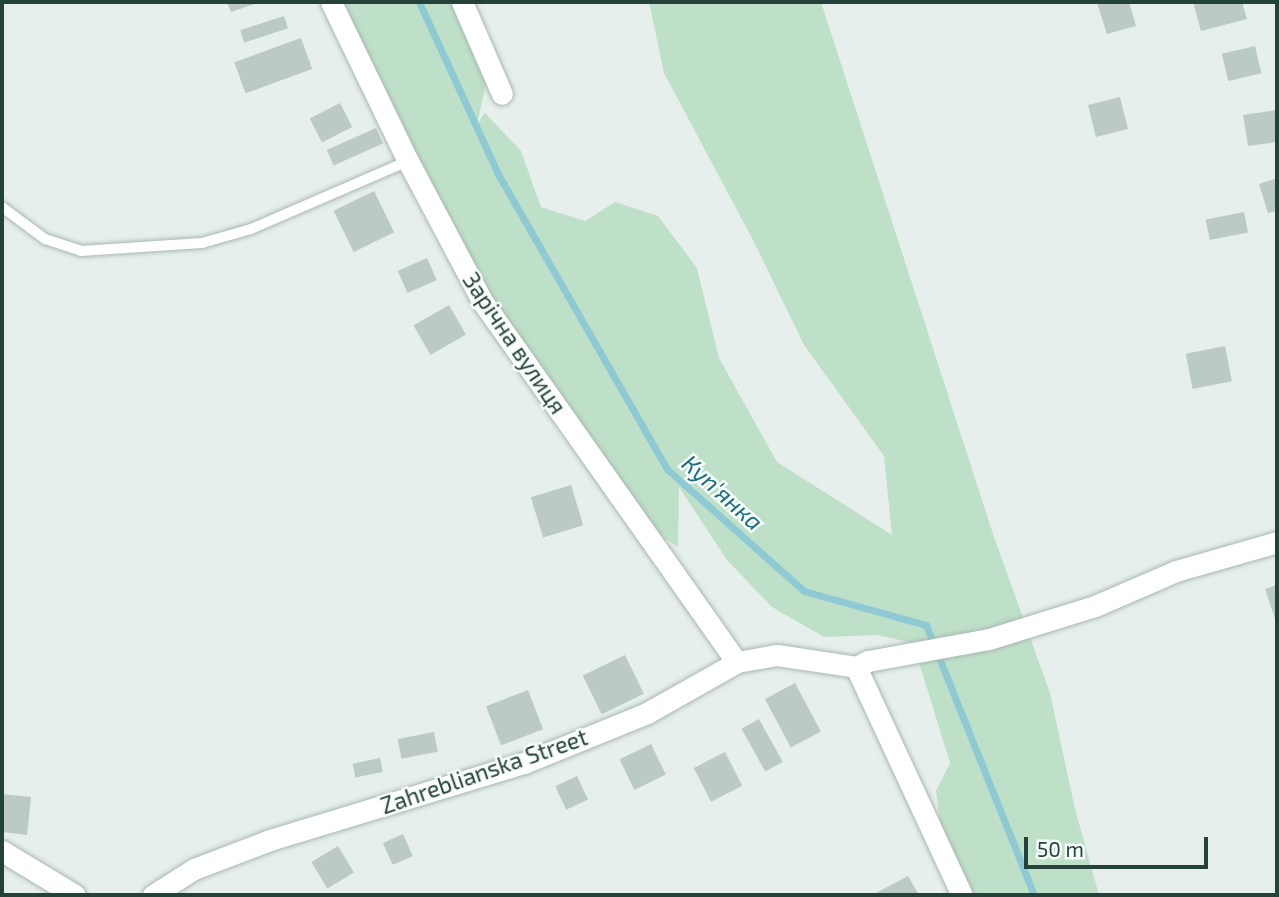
<!DOCTYPE html>
<meta charset="utf-8">
<style>
body{margin:0}
#map{position:relative;width:1279px;height:897px;overflow:hidden;background:#e6efeb;font-family:"Exo 2",sans-serif}
div>[style]{position:absolute}
[style*='--x']{left:calc(var(--x)*1px);top:calc(var(--y)*1px);width:calc(var(--w)*1px);rotate:calc(var(--a)*1deg)}
.green>*{inset:0;background:#bfe0c8}
.stream>*{height:7px;margin:-3.5px;padding:0 3.5px;transform-origin:3.5px;border-radius:3.5px;background:#8ec9d4}
.building>*{inset:0;background:#bbcac4;transform-origin:0 0}
.roads{filter:drop-shadow(0 0 2px #a8b8b2) drop-shadow(0 0 2px #a8b8b2)}
.lane>*{height:10px;margin:-5px;padding:0 5px;transform-origin:5px;border-radius:5px;background:#fff}
.street>*{height:21px;margin:-10.5px;padding:0 10.5px;transform-origin:10.5px;border-radius:10.5px;background:#fff}
span{translate:-50% -50%;white-space:nowrap;text-align:center;line-height:1.15;-webkit-text-stroke:5px #f7fbf9;paint-order:stroke}
.street-label{font-size:23px;color:#24423a}
.water-label{font-size:24px;color:#1c6f80;font-style:italic}
.frame{position:absolute;inset:0;border:4px solid #24423a;pointer-events:none}
.scale{position:absolute;left:1024px;top:837px;width:184px;height:32px;box-sizing:border-box;border:4px solid #24423a;border-top:0;padding-left:9px;font-size:21px;line-height:24px;white-space:nowrap;color:#24423a;-webkit-text-stroke:5px #f7fbf9;paint-order:stroke}
</style>
<div id="map">
<div class="green">
<div style="clip-path:polygon(331px 2px,457px 2px,490px 66px,477px 124px,485px 113px,521px 151px,541px 207px,585px 221px,615px 202px,658px 216px,697px 268px,719px 358px,777px 462px,892px 535px,884px 456px,804px 345px,755px 244px,664px 73px,649px 2px,821px 2px,993px 534px,1050px 693px,1075px 809px,1099px 895px,962px 895px,945px 858px,936px 791px,950px 763px,913px 643px,877px 635px,824px 637px,772px 607px,727px 560px,679px 487px,678px 547px,636px 519px,525px 361px)"></div>
</div>
<div class="stream">
<div style="--x:419;--y:2;--w:189;--a:65.3"></div>
<div style="--x:498;--y:174;--w:340;--a:60.2"></div>
<div style="--x:667;--y:469;--w:183;--a:41.7"></div>
<div style="--x:804;--y:591;--w:127;--a:15.6"></div>
<div style="--x:926;--y:625;--w:291;--a:68.2"></div>
</div>
<div class="building">
<div style="clip-path:polygon(227px 2px,260px 2px,231px 12px)"></div>
<div style="clip-path:polygon(1129px 2px,1136px 26px,1107px 34px,1097px 3px)"></div>
<div style="clip-path:polygon(1193px 2px,1242px 2px,1247px 19px,1201px 31px)"></div>
<div style="left:284px;top:16px;width:13px;height:46px;rotate:72deg"></div>
<div style="left:301px;top:38px;width:33px;height:71px;rotate:70deg"></div>
<div style="left:1255px;top:46px;width:28px;height:34px;rotate:77deg"></div>
<div style="left:1120px;top:97px;width:33px;height:33px;rotate:76deg"></div>
<div style="left:340px;top:103px;width:27px;height:34px;rotate:63deg"></div>
<div style="clip-path:polygon(1277px 110px,1277px 142px,1248px 146px,1243px 115px)"></div>
<div style="left:376px;top:128px;width:17px;height:54px;rotate:66deg"></div>
<div style="clip-path:polygon(1277px 178px,1277px 211px,1268px 213px,1259px 184px)"></div>
<div style="left:374px;top:191px;width:46px;height:45px;rotate:64deg"></div>
<div style="left:1244px;top:212px;width:21px;height:39px;rotate:79deg"></div>
<div style="left:427px;top:258px;width:24px;height:32px;rotate:66deg"></div>
<div style="left:449px;top:305px;width:34px;height:41px;rotate:60deg"></div>
<div style="left:1225px;top:346px;width:36px;height:40px;rotate:79deg"></div>
<div style="left:571px;top:485px;width:42px;height:42px;rotate:73deg"></div>
<div style="clip-path:polygon(1277px 585px,1277px 625px,1265px 589px)"></div>
<div style="left:625px;top:655px;width:43px;height:47px;rotate:64deg"></div>
<div style="left:795px;top:683px;width:55px;height:34px;rotate:62deg"></div>
<div style="left:528px;top:690px;width:42px;height:45px;rotate:69deg"></div>
<div style="left:759px;top:719px;width:49px;height:20px;rotate:61deg"></div>
<div style="left:434px;top:732px;width:20px;height:37px;rotate:79deg"></div>
<div style="left:651px;top:744px;width:34px;height:35px;rotate:64deg"></div>
<div style="left:725px;top:752px;width:38px;height:35px;rotate:63deg"></div>
<div style="left:380px;top:758px;width:14px;height:28px;rotate:78deg"></div>
<div style="left:577px;top:776px;width:26px;height:24px;rotate:65deg"></div>
<div style="clip-path:polygon(2px 794px,31px 797px,27px 835px,2px 832px)"></div>
<div style="left:403px;top:834px;width:24px;height:22px;rotate:66deg"></div>
<div style="left:338px;top:846px;width:31px;height:31px;rotate:59deg"></div>
<div style="clip-path:polygon(908px 876px,919px 895px,878px 895px,876px 893px)"></div>
</div>
<div class="roads">
<div class="lane">
<div style="--x:2;--y:207;--w:54;--a:36.7"></div>
<div style="--x:45;--y:239;--w:38;--a:18"></div>
<div style="--x:81;--y:251;--w:121;--a:-3.8"></div>
<div style="--x:202;--y:243;--w:51;--a:-15.9"></div>
<div style="--x:251;--y:229;--w:171;--a:-23.4"></div>
</div>
<div class="street">
<div style="--x:331;--y:2;--w:177;--a:64.2"></div>
<div style="--x:408;--y:161;--w:158;--a:62.1"></div>
<div style="--x:482;--y:301;--w:442;--a:54.8"></div>
<div style="--x:462;--y:2;--w:100;--a:66.5"></div>
<div style="--x:856;--y:667;--w:13;--a:-27"></div>
<div style="--x:868;--y:661;--w:123;--a:-10.3"></div>
<div style="--x:989;--y:639;--w:111;--a:-17.3"></div>
<div style="--x:1095;--y:606;--w:88;--a:-23.4"></div>
<div style="--x:1176;--y:571;--w:105;--a:-16"></div>
<div style="--x:856;--y:667;--w:251;--a:65.1"></div>
<div style="--x:2;--y:851;--w:85;--a:31.1"></div>
<div style="--x:153;--y:895;--w:49;--a:-32.4"></div>
<div style="--x:194;--y:869;--w:81;--a:-20.9"></div>
<div style="--x:270;--y:840;--w:265;--a:-16.9"></div>
<div style="--x:524;--y:763;--w:133;--a:-22.1"></div>
<div style="--x:647;--y:713;--w:103;--a:-29.5"></div>
<div style="--x:737;--y:662;--w:41;--a:-9.9"></div>
<div style="--x:777;--y:655;--w:80;--a:8.6"></div>
</div>
</div>
<div class="street-label">
<span style="left:515px;top:343px;rotate:56deg">Зарічна вулиця</span>
<span style="left:484px;top:771px;rotate:-19deg">Zahreblianska Street</span>
</div>
<div class="water-label">
<span style="left:723px;top:492px;rotate:42deg">Куп'янка</span>
</div>
<div class="frame"></div>
<div class="scale">50 m</div>
</div>
